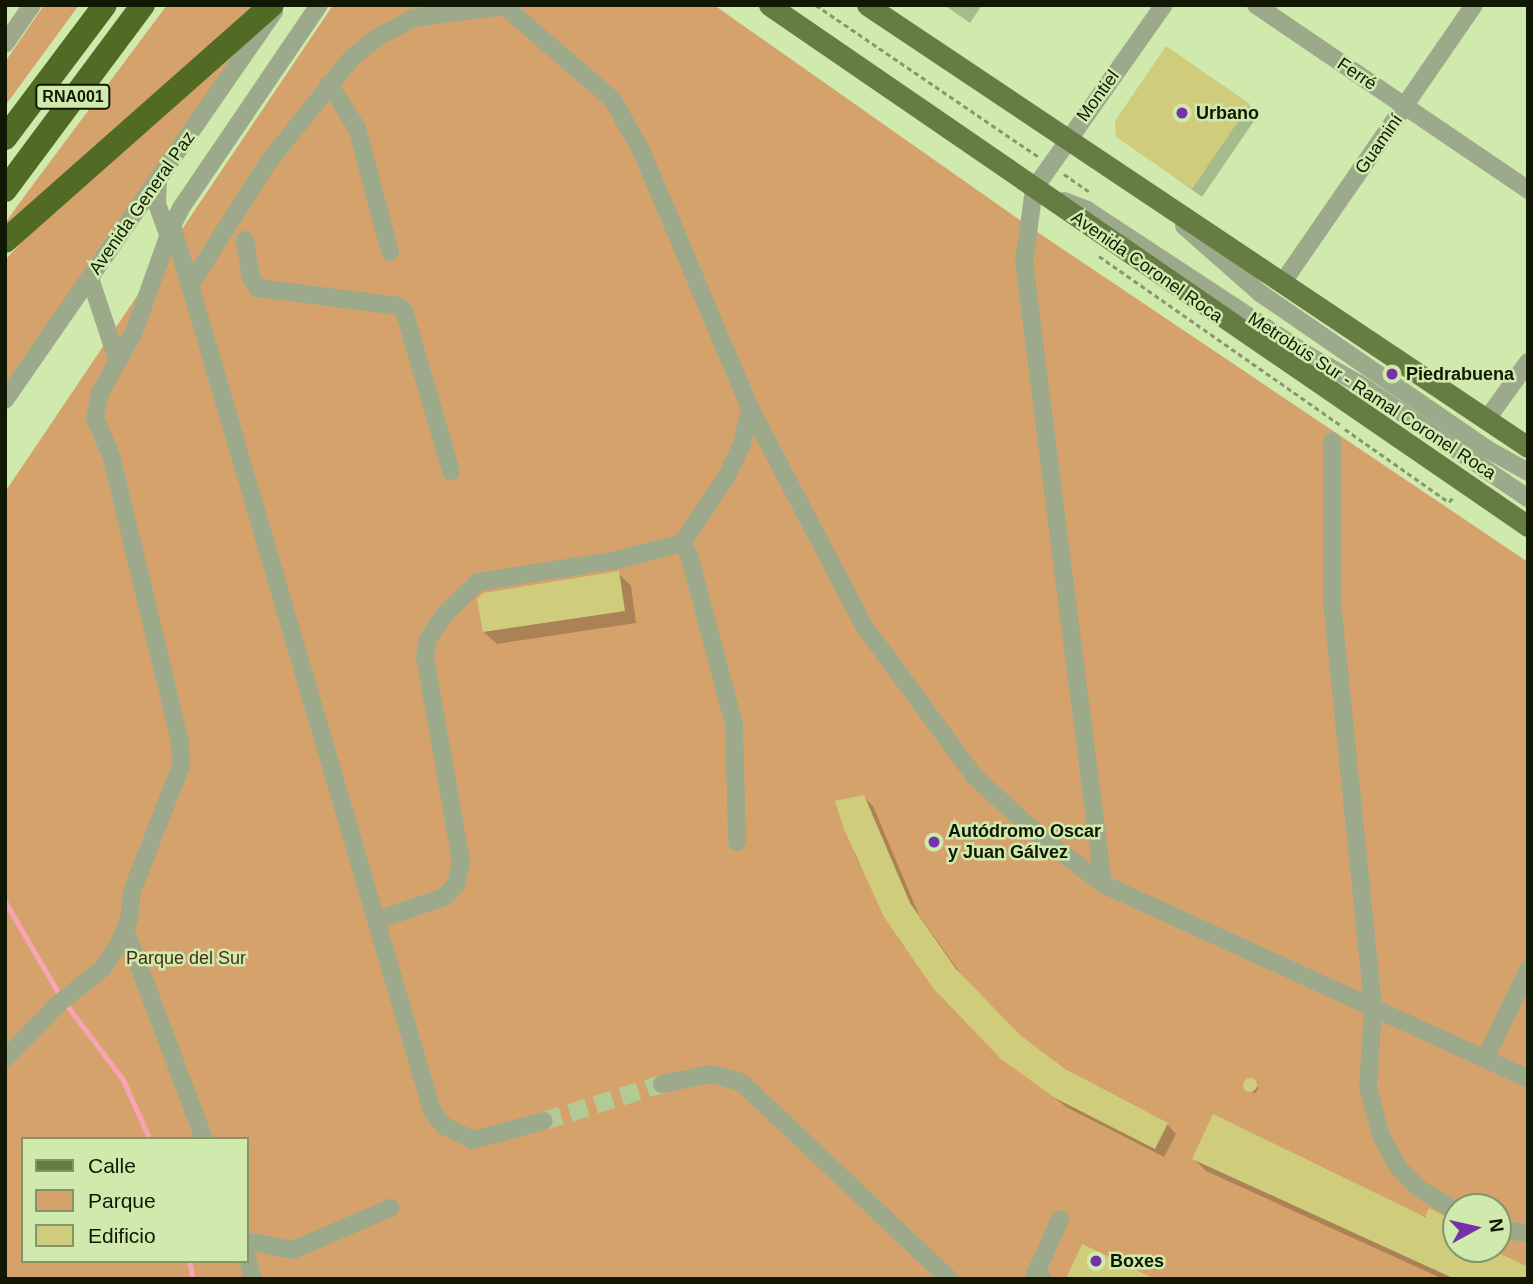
<!DOCTYPE html>
<meta charset="utf-8">
<style>
body{margin:0}
#map{position:relative;width:1533px;height:1284px;overflow:hidden;background:#d0eaae;font-family:Helvetica,sans-serif}
div>[style]{position:absolute}
[style*='--x']{left:calc(var(--x)*1px);top:calc(var(--y)*1px);width:calc(var(--w)*1px);rotate:calc(var(--a)*1deg)}
.green>*{inset:0;background:#d6a26c}
.shadow>*{inset:0;background:#0003;transform-origin:0 0}
.stream>*{height:4.5px;margin:-2.25px;padding:0 2.25px;transform-origin:2.25px;border-radius:2.25px;background:#f9a4b5}
.building>*{inset:0;background:#cfcd7c}
.round{border-radius:50%}
.minor-tunnel>*{height:18px;margin-top:-9px;transform-origin:0;background:repeating-linear-gradient(90deg,#b3ca94 0 18px,transparent 0 27px)}
.path>*{height:2.5px;margin-top:-1.25px;transform-origin:0;background:repeating-linear-gradient(90deg,#86996c 0 5px,transparent 0 8.5px)}
.minor>*{height:18px;margin:-9px;padding:0 9px;transform-origin:9px;border-radius:9px;background:#9caa8b}
.major>*{height:21px;margin:-10.5px;padding:0 10.5px;transform-origin:10.5px;border-radius:10.5px;background:#657c42}
.highway>*{height:24px;margin:-12px;padding:0 12px;transform-origin:12px;border-radius:12px;background:#516b24}
.dots>*{width:19px;height:19px;translate:-50% -50%;box-sizing:border-box;border:4px solid #d0eaae;border-radius:50%}
span{translate:-50% -50%;white-space:nowrap;text-align:center;line-height:1.15;-webkit-text-stroke:5px #d0eaae;paint-order:stroke}
.shield-label span{padding:2px 5px;background:#d0eaae;border:2px solid;border-radius:5px;-webkit-text-stroke-width:0}
.shield-label{font-size:16px;color:#101803;font-weight:700}
.street-label{font-size:18px;color:#101803}
.poi-label{font-size:18px;color:#101803;font-weight:700}
.left{translate:0 -50%;text-align:left}
.park-label{font-size:18px;color:#462f14}
.frame{position:absolute;inset:0;border:7px solid #101803;pointer-events:none}
.legend{position:absolute;left:21px;top:1137px;width:228px;height:126px;box-sizing:border-box;background:#d0eaae;border:2px solid #83966a;margin:0;padding:9px 12px;list-style:none;font-size:21px;color:#101803}
.legend li{display:flex;align-items:center;gap:14px;height:35px}
.legend b{width:35px;border:2px solid #83966a}
.north{position:absolute;left:1442px;top:1193px;width:70px;height:70px;box-sizing:border-box;background:#d0eaae;border:2px solid #83966a;border-radius:50%;rotate:82deg;font-size:19px;font-weight:700;line-height:28px;text-align:center;color:#101803}
.north::after{content:'';display:block;margin:auto;width:24px;height:32px;background:#7633a8;clip-path:polygon(50% 0,100% 100%,50% 72%,0 100%)}
</style>
<div id="map">
<div class="green">
<div style="clip-path:polygon(44px 5px,79px 5px,5px 106px,5px 62px)"></div>
<div style="clip-path:polygon(167px 5px,260px 5px,5px 233px,5px 223px,29px 190px)"></div>
<div style="clip-path:polygon(evenodd,333px 5px,714px 5px,1027px 225px,1528px 562px,1528px 1279px,5px 1279px,5px 492px,333px 5px,23px 1139px,247px 1139px,247px 1261px,23px 1261px,23px 1139px,333px 5px,1456px 1207px,1498px 1207px,1498px 1249px,1456px 1249px,1456px 1207px)"></div>
<div style="clip-path:polygon(239px 50px,5px 390px,5px 260px,36px 227px)"></div>
</div>
<div class="shadow">
<div style="clip-path:polygon(944px 5px,982px 5px,970px 23px)"></div>
<div style="clip-path:polygon(1249px 105px,1258px 115px,1202px 197px,1117px 136px)"></div>
<div style="clip-path:polygon(618px 573px,631px 586px,636px 623px,497px 644px,484px 632px)"></div>
<div style="clip-path:polygon(864px 797px,873px 806px,919px 915px,965px 980px,1020px 1037px,1064px 1070px,1167px 1124px,1176px 1134px,1164px 1157px,1066px 1107px,981px 1038px,900px 941px,856px 857px,837px 802px)"></div>
<div style="left:1249px;top:1081px;width:12px;height:7px;rotate:35deg"></div>
<div style="clip-path:polygon(1194px 1159px,1456px 1224px,1456px 1249px,1493px 1249px,1528px 1279px,1443px 1279px,1206px 1171px)"></div>
</div>
<div class="stream">
<div style="--x:5;--y:901;--w:111;--a:59.7"></div>
<div style="--x:66;--y:1004;--w:94;--a:52.8"></div>
<div style="--x:123;--y:1079;--w:66;--a:65.8"></div>
<div style="--x:190;--y:1261;--w:18;--a:81"></div>
</div>
<div class="building">
<div style="clip-path:polygon(1166px 46px,1250px 104px,1192px 189px,1116px 137px,1115px 121px)"></div>
<div style="clip-path:polygon(619px 571px,625px 611px,483px 632px,477px 599px,483px 593px)"></div>
<div style="clip-path:polygon(864px 795px,910px 903px,956px 969px,1020px 1035px,1065px 1069px,1168px 1123px,1155px 1149px,1055px 1098px,1001px 1059px,933px 988px,884px 917px,844px 829px,835px 801px)"></div>
<div class="round" style="left:1243px;top:1078px;width:14px;height:14px"></div>
<div style="clip-path:polygon(1213px 1114px,1425px 1217px,1429px 1208px,1456px 1222px,1456px 1249px,1490px 1249px,1528px 1267px,1528px 1279px,1455px 1279px,1192px 1159px)"></div>
<div style="clip-path:polygon(1082px 1244px,1155px 1279px,1066px 1279px)"></div>
</div>
<div class="minor-tunnel">
<div style="--x:544;--y:1121;--w:124;--a:-17.4"></div>
</div>
<div class="path">
<div style="--x:816;--y:5;--w:270;--a:34.3"></div>
<div style="--x:1064;--y:174;--w:33;--a:35"></div>
<div style="--x:1099;--y:256;--w:294;--a:35"></div>
<div style="--x:1345;--y:429;--w:127;--a:35.1"></div>
<div style="--x:1449;--y:502;--w:6;--a:-51"></div>
</div>
<div class="minor">
<div style="--x:503;--y:5;--w:144;--a:40.8"></div>
<div style="--x:612;--y:99;--w:59;--a:60.4"></div>
<div style="--x:641;--y:150;--w:280;--a:67.1"></div>
<div style="--x:750;--y:408;--w:246;--a:62.4"></div>
<div style="--x:864;--y:626;--w:187;--a:53.7"></div>
<div style="--x:975;--y:777;--w:89;--a:42.3"></div>
<div style="--x:1041;--y:837;--w:78;--a:37.2"></div>
<div style="--x:1103;--y:884;--w:468;--a:24.6"></div>
<div style="--x:1256;--y:5;--w:329;--a:34.2"></div>
<div style="--x:504;--y:6;--w:91;--a:172.4"></div>
<div style="--x:414;--y:18;--w:43;--a:152.2"></div>
<div style="--x:376;--y:38;--w:34;--a:140"></div>
<div style="--x:350;--y:60;--w:129;--a:128.7"></div>
<div style="--x:269;--y:161;--w:147;--a:122.5"></div>
<div style="--x:190;--y:285;--w:861;--a:73.67"></div>
<div style="--x:432;--y:1111;--w:19;--a:51"></div>
<div style="--x:444;--y:1126;--w:32;--a:26"></div>
<div style="--x:473;--y:1140;--w:73;--a:-15"></div>
<div style="--x:5;--y:44;--w:47;--a:-55.3"></div>
<div style="--x:329;--y:84;--w:52;--a:57.5"></div>
<div style="--x:357;--y:128;--w:128;--a:75.1"></div>
<div style="--x:158;--y:182;--w:22;--a:93"></div>
<div style="--x:157;--y:204;--w:33;--a:70"></div>
<div style="--x:1064;--y:201;--w:25;--a:21"></div>
<div style="--x:1087;--y:210;--w:266;--a:33.3"></div>
<div style="--x:1309;--y:356;--w:56;--a:28.9"></div>
<div style="--x:1358;--y:383;--w:205;--a:34.1"></div>
<div style="--x:1184;--y:226;--w:101;--a:41.4"></div>
<div style="--x:1260;--y:293;--w:275;--a:34.5"></div>
<div style="--x:1487;--y:449;--w:47;--a:29.3"></div>
<div style="--x:245;--y:240;--w:37;--a:81"></div>
<div style="--x:251;--y:277;--w:13;--a:58"></div>
<div style="--x:258;--y:288;--w:142;--a:7.3"></div>
<div style="--x:399;--y:306;--w:7;--a:45"></div>
<div style="--x:404;--y:311;--w:167;--a:73.6"></div>
<div style="--x:90;--y:278;--w:85;--a:71.6"></div>
<div style="--x:1283;--y:282;--w:336;--a:-55.4"></div>
<div style="--x:190;--y:285;--w:62;--a:-107"></div>
<div style="--x:172;--y:226;--w:20;--a:-63"></div>
<div style="--x:181;--y:208;--w:245;--a:-55.8"></div>
<div style="--x:5;--y:400;--w:473;--a:-55.3"></div>
<div style="--x:1487;--y:419;--w:70;--a:-54.3"></div>
<div style="--x:1332;--y:441;--w:161;--a:90"></div>
<div style="--x:1332;--y:602;--w:409;--a:84.2"></div>
<div style="--x:1373;--y:1009;--w:78;--a:93.7"></div>
<div style="--x:1368;--y:1087;--w:51;--a:75.1"></div>
<div style="--x:1381;--y:1136;--w:35;--a:61"></div>
<div style="--x:1398;--y:1167;--w:29;--a:46"></div>
<div style="--x:1418;--y:1188;--w:44;--a:31.2"></div>
<div style="--x:682;--y:543;--w:14;--a:60"></div>
<div style="--x:689;--y:555;--w:175;--a:75.1"></div>
<div style="--x:734;--y:724;--w:118;--a:88.5"></div>
<div style="--x:1103;--y:884;--w:627;--a:-97.24"></div>
<div style="--x:1024;--y:262;--w:74;--a:-82.2"></div>
<div style="--x:1034;--y:189;--w:225;--a:-54.8"></div>
<div style="--x:378;--y:920;--w:70;--a:-19.2"></div>
<div style="--x:444;--y:897;--w:17;--a:-45"></div>
<div style="--x:456;--y:885;--w:25;--a:-78"></div>
<div style="--x:461;--y:861;--w:207;--a:-100"></div>
<div style="--x:425;--y:657;--w:18;--a:-81"></div>
<div style="--x:428;--y:639;--w:30;--a:-56"></div>
<div style="--x:445;--y:614;--w:46;--a:-44.1"></div>
<div style="--x:478;--y:582;--w:141;--a:-9"></div>
<div style="--x:617;--y:560;--w:67;--a:-14.7"></div>
<div style="--x:682;--y:543;--w:81;--a:-56.1"></div>
<div style="--x:727;--y:476;--w:35;--a:-65"></div>
<div style="--x:742;--y:444;--w:37;--a:-77"></div>
<div style="--x:125;--y:929;--w:224;--a:69.4"></div>
<div style="--x:5;--y:1059;--w:76;--a:-46.1"></div>
<div style="--x:58;--y:1004;--w:58;--a:-38.7"></div>
<div style="--x:103;--y:968;--w:30;--a:-57"></div>
<div style="--x:119;--y:943;--w:25;--a:-67"></div>
<div style="--x:129;--y:920;--w:29;--a:-84"></div>
<div style="--x:132;--y:891;--w:134;--a:-68.6"></div>
<div style="--x:181;--y:766;--w:24;--a:-92"></div>
<div style="--x:180;--y:742;--w:292;--a:-103.5"></div>
<div style="--x:112;--y:458;--w:43;--a:-113"></div>
<div style="--x:95;--y:418;--w:25;--a:-79"></div>
<div style="--x:100;--y:393;--w:70;--a:-60.9"></div>
<div style="--x:134;--y:332;--w:113;--a:-70.3"></div>
<div style="--x:1485;--y:1059;--w:99;--a:-64.2"></div>
<div style="--x:662;--y:1084;--w:50;--a:-11.5"></div>
<div style="--x:711;--y:1074;--w:31;--a:15"></div>
<div style="--x:741;--y:1082;--w:286;--a:43.4"></div>
<div style="--x:1498;--y:1229;--w:30;--a:8"></div>
<div style="--x:247;--y:1241;--w:47;--a:11.1"></div>
<div style="--x:293;--y:1250;--w:106;--a:-23.4"></div>
<div style="--x:247;--y:1257;--w:23;--a:75"></div>
<div style="--x:1043;--y:1279;--w:9;--a:-153"></div>
<div style="--x:1035;--y:1275;--w:61;--a:-65.9"></div>
</div>
<div class="major">
<div style="--x:769;--y:5;--w:921;--a:34.47"></div>
<div style="--x:867;--y:5;--w:795;--a:33.77"></div>
</div>
<div class="highway">
<div style="--x:5;--y:138;--w:166;--a:-53.1"></div>
<div style="--x:5;--y:190;--w:231;--a:-53.3"></div>
<div style="--x:5;--y:241;--w:356;--a:-41.5"></div>
</div>
<div class="dots">
<div style="left:1182px;top:113px;background:#7633a8"></div>
<div style="left:1392px;top:374px;background:#7633a8"></div>
<div style="left:934px;top:842px;background:#7633a8"></div>
<div style="left:1096px;top:1261px;background:#7633a8"></div>
</div>
<div class="shield-label">
<span style="left:73px;top:97px">RNA001</span>
</div>
<div class="street-label">
<span style="left:1357px;top:74px;rotate:34deg">Ferré</span>
<span style="left:1098px;top:96px;rotate:-54deg">Montiel</span>
<span style="left:1379px;top:144px;rotate:-55deg">Guaminí</span>
<span style="left:142px;top:203px;rotate:-55deg">Avenida General Paz</span>
<span style="left:1147px;top:267px;rotate:35deg">Avenida Coronel Roca</span>
<span style="left:1372px;top:396px;rotate:33deg">Metrobús Sur - Ramal Coronel Roca</span>
</div>
<div class="poi-label">
<span class="left" style="left:1196px;top:113px">Urbano</span>
<span class="left" style="left:1406px;top:374px">Piedrabuena</span>
<span class="left" style="left:948px;top:842px">Autódromo Oscar<br>y Juan Gálvez</span>
<span class="left" style="left:1110px;top:1261px">Boxes</span>
</div>
<div class="park-label">
<span style="left:186px;top:958px">Parque del Sur</span>
</div>
<div class="frame"></div>
<ul class="legend">
<li><b style="height:9px;background:#657c42"></b>Calle</li>
<li><b style="height:19px;background:#d6a26c"></b>Parque</li>
<li><b style="height:19px;background:#cfcd7c"></b>Edificio</li>
</ul>
<div class="north">N</div>
</div>
